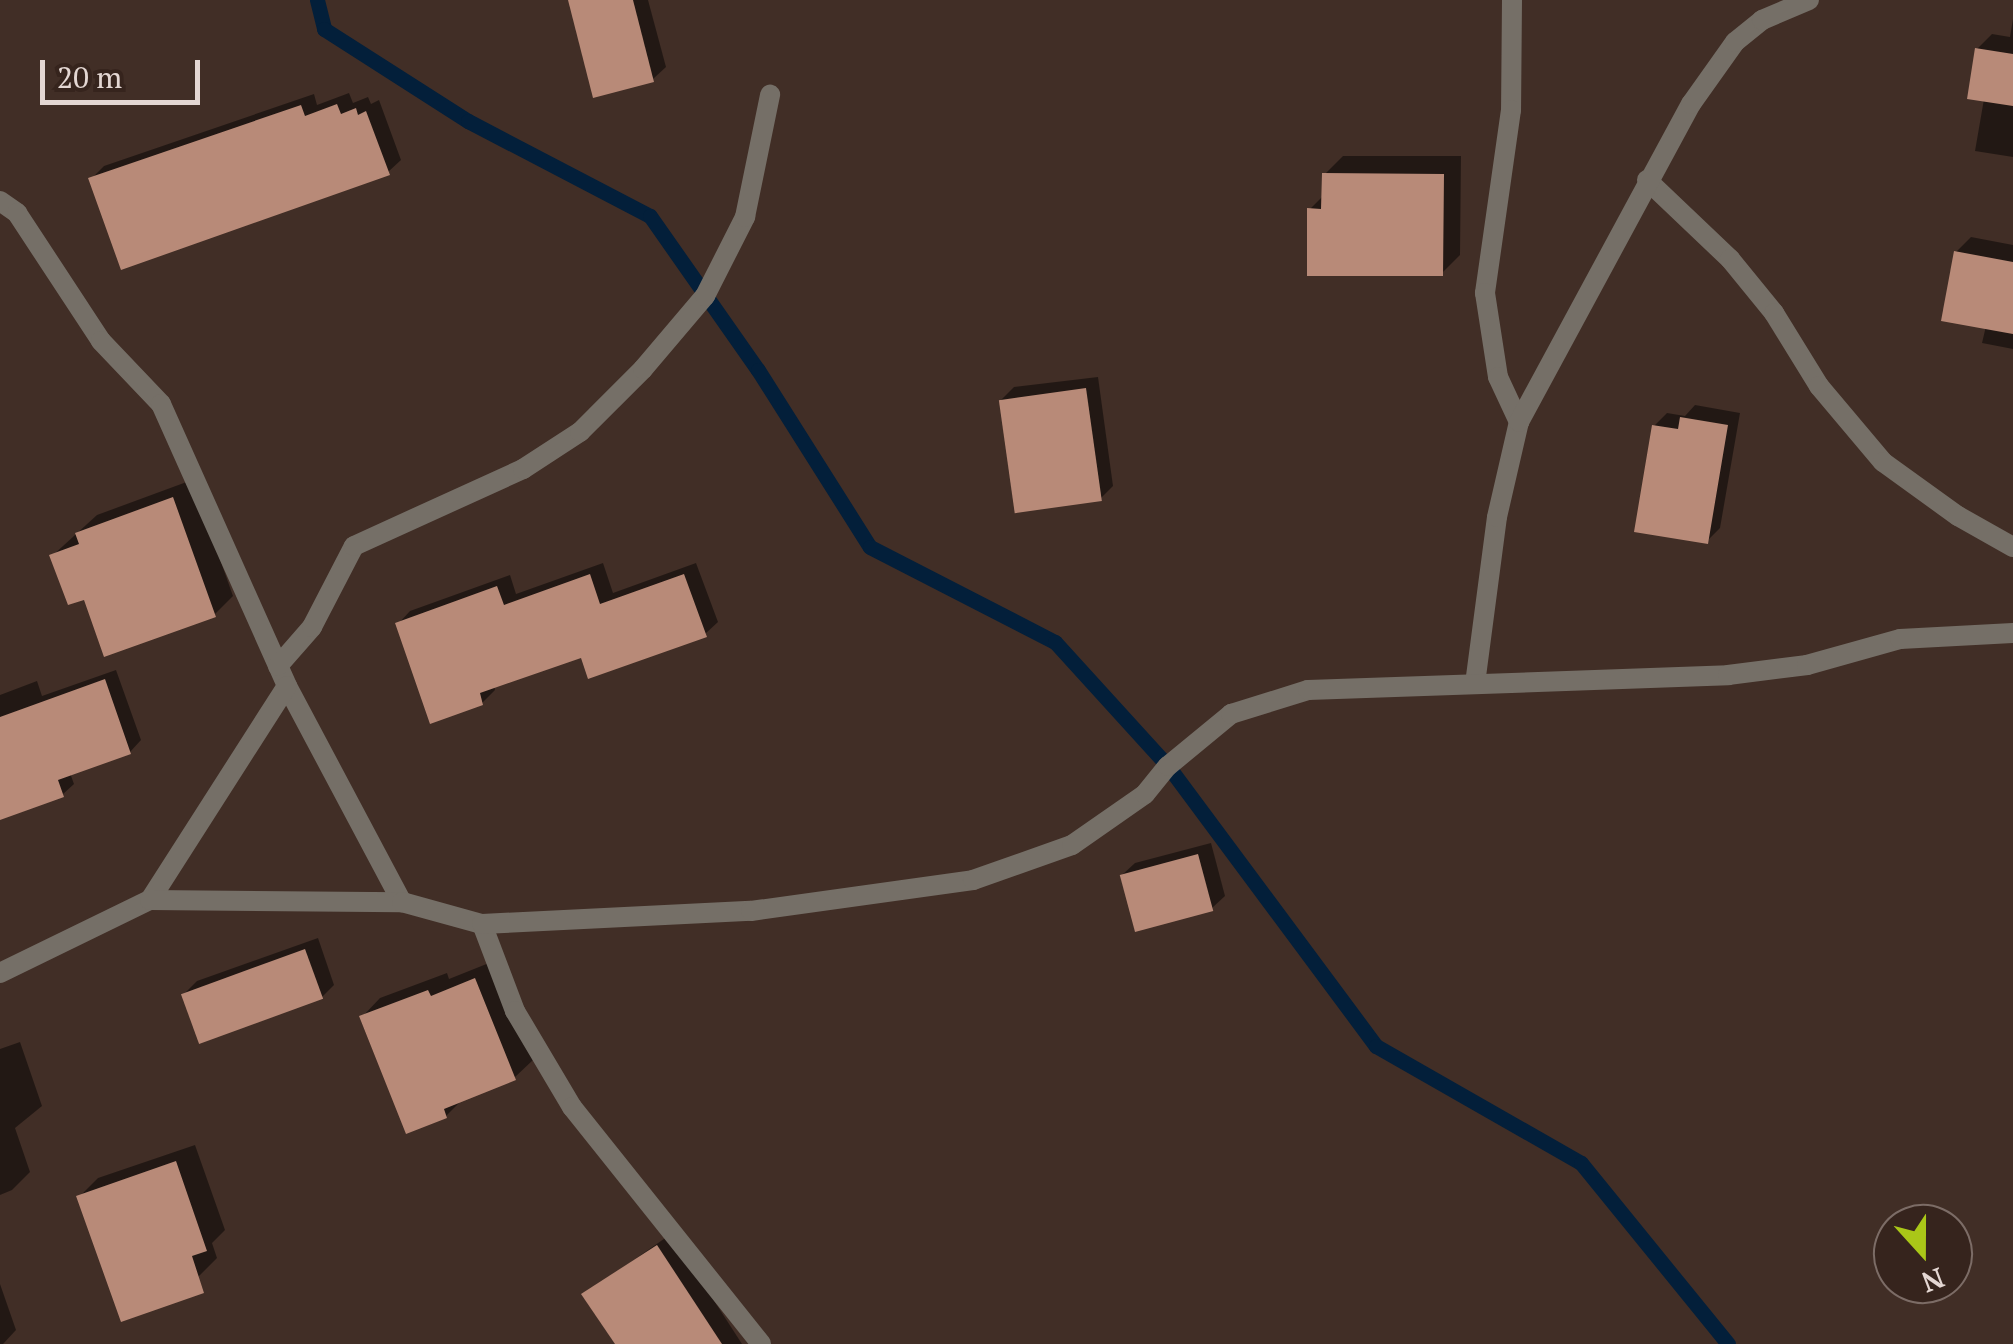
<!DOCTYPE html>
<style>
body{margin:0}
#map{position:relative;width:2013px;height:1344px;overflow:hidden;background:#412e26;font-family:"PT Serif",serif}
div>[style]{position:absolute}
[style*='--x']{left:calc(var(--x)*1px);top:calc(var(--y)*1px);width:calc(var(--w)*1px);rotate:calc(var(--a)*1deg)}
.shadow>*{inset:0;background:#0007}
.stream>*{height:15px;margin:-7.5px;padding:0 7.5px;transform-origin:7.5px;border-radius:7.5px;background:#031f3a}
.building>*{inset:0;background:#b88a78;transform-origin:0 0}
.minor>*{height:20px;margin:-10px;padding:0 10px;transform-origin:10px;border-radius:10px;background:#756f67}
span{translate:-50% -50%;white-space:nowrap;text-align:center;line-height:1.15;-webkit-text-stroke:10px #36241d;paint-order:stroke}
.north{position:absolute;left:1873px;top:1204px;width:100px;height:100px;box-sizing:border-box;background:#36241d;border:2px solid #7c6c66;border-radius:50%;rotate:159deg;font-size:28px;font-weight:700;line-height:40px;text-align:center;color:#e4d7d3}
.north::after{content:'';display:block;margin:auto;width:35px;height:45px;background:#aac718;clip-path:polygon(50% 0,100% 100%,50% 72%,0 100%)}
.scale{position:absolute;left:40px;top:60px;width:160px;height:45px;box-sizing:border-box;border:5px solid #e4d7d3;border-top:0;padding-left:12px;font-size:30px;line-height:35px;white-space:nowrap;color:#e4d7d3;-webkit-text-stroke:8px #36241d;paint-order:stroke}
</style>
<div id="map">
<div class="shadow">
<div style="clip-path:polygon(576px 0,648px 0,666px 67px,653px 79px)"></div>
<div style="clip-path:polygon(2013px 19px,2013px 157px,1975px 151px,1984px 99px,1977px 49px,1992px 34px,2010px 37px)"></div>
<div style="clip-path:polygon(349px 93px,353px 103px,368px 97px,371px 104px,379px 100px,401px 160px,388px 172px,91px 179px,104px 166px,314px 94px,317px 105px)"></div>
<div style="clip-path:polygon(1343px 156px,1461px 156px,1460px 255px,1442px 273px,1310px 209px,1324px 195px,1325px 174px)"></div>
<div style="clip-path:polygon(1971px 237px,2013px 245px,2013px 349px,1982px 343px,1986px 326px,1956px 252px)"></div>
<div style="clip-path:polygon(1098px 377px,1113px 486px,1100px 499px,1001px 400px,1014px 387px)"></div>
<div style="clip-path:polygon(1695px 405px,1740px 413px,1720px 528px,1707px 541px,1654px 426px,1667px 413px,1685px 416px)"></div>
<div style="clip-path:polygon(192px 480px,233px 596px,215px 614px,85px 597px,52px 556px,97px 515px)"></div>
<div style="clip-path:polygon(603px 563px,613px 593px,696px 563px,718px 622px,705px 634px,582px 655px,494px 686px,495px 690px,482px 703px,398px 624px,410px 611px,510px 575px,516px 594px)"></div>
<div style="clip-path:polygon(116px 670px,141px 740px,130px 752px,70px 773px,74px 784px,62px 795px,0 817px,0 695px,37px 681px,42px 696px)"></div>
<div style="clip-path:polygon(1211px 843px,1225px 896px,1212px 908px,1122px 875px,1135px 863px)"></div>
<div style="clip-path:polygon(318px 938px,334px 985px,322px 997px,184px 994px,197px 981px)"></div>
<div style="clip-path:polygon(494px 961px,533px 1060px,514px 1078px,463px 1099px,446px 1116px,362px 1017px,380px 998px,447px 973px,449px 979px)"></div>
<div style="clip-path:polygon(20px 1042px,42px 1106px,15px 1128px,30px 1172px,12px 1190px,0 1195px,0 1049px)"></div>
<div style="clip-path:polygon(195px 1145px,225px 1230px,212px 1243px,217px 1258px,198px 1277px,79px 1197px,98px 1178px)"></div>
<div style="clip-path:polygon(671px 1234px,742px 1344px,618px 1344px,585px 1294px)"></div>
<div style="clip-path:polygon(0 1284px,16px 1330px,3px 1344px,0 1344px)"></div>
</div>
<div class="stream">
<div style="--x:317;--y:0;--w:30;--a:76"></div>
<div style="--x:324;--y:29;--w:171;--a:32.6"></div>
<div style="--x:468;--y:121;--w:205;--a:27.6"></div>
<div style="--x:650;--y:216;--w:188;--a:55"></div>
<div style="--x:758;--y:370;--w:209;--a:57.7"></div>
<div style="--x:870;--y:547;--w:208;--a:27.2"></div>
<div style="--x:1055;--y:642;--w:168;--a:47.7"></div>
<div style="--x:1168;--y:766;--w:349;--a:53.4"></div>
<div style="--x:1376;--y:1046;--w:236;--a:29.7"></div>
<div style="--x:1581;--y:1163;--w:233;--a:50.9"></div>
</div>
<div class="building">
<div style="clip-path:polygon(568px 0,633px 0,654px 82px,593px 98px)"></div>
<div style="clip-path:polygon(1975px 48px,2013px 54px,2013px 106px,1967px 99px)"></div>
<div style="clip-path:polygon(337px 104px,341px 114px,356px 108px,358px 115px,366px 111px,390px 175px,121px 270px,88px 178px,301px 105px,305px 116px)"></div>
<div style="clip-path:polygon(1322px 173px,1444px 174px,1443px 276px,1307px 276px,1307px 208px,1321px 209px)"></div>
<div style="clip-path:polygon(1954px 251px,2013px 262px,2013px 334px,1941px 321px)"></div>
<div style="left:1086px;top:388px;width:114px;height:88px;rotate:82deg"></div>
<div style="clip-path:polygon(1680px 417px,1728px 425px,1708px 544px,1634px 532px,1652px 425px,1678px 429px)"></div>
<div style="clip-path:polygon(173px 497px,216px 617px,104px 657px,84px 600px,68px 605px,49px 555px,79px 544px,75px 533px)"></div>
<div style="clip-path:polygon(590px 574px,600px 604px,684px 574px,707px 637px,588px 679px,581px 658px,480px 693px,483px 705px,430px 724px,395px 623px,497px 586px,504px 605px)"></div>
<div style="clip-path:polygon(105px 679px,131px 754px,58px 780px,64px 797px,0 820px,0 717px)"></div>
<div style="left:1198px;top:854px;width:59px;height:81px;rotate:75deg"></div>
<div style="left:305px;top:949px;width:53px;height:132px;rotate:70deg"></div>
<div style="clip-path:polygon(475px 978px,516px 1080px,444px 1109px,447px 1118px,406px 1134px,359px 1016px,428px 990px,431px 996px)"></div>
<div style="clip-path:polygon(176px 1161px,207px 1251px,192px 1256px,204px 1293px,121px 1322px,76px 1196px)"></div>
<div style="clip-path:polygon(657px 1245px,722px 1344px,615px 1344px,581px 1294px)"></div>
</div>
<div class="minor">
<div style="--x:1512;--y:0;--w:110;--a:90.5"></div>
<div style="--x:1511;--y:110;--w:185;--a:98.1"></div>
<div style="--x:1485;--y:293;--w:85;--a:81.2"></div>
<div style="--x:1498;--y:377;--w:50;--a:65"></div>
<div style="--x:1647;--y:180;--w:115;--a:43.6"></div>
<div style="--x:1730;--y:259;--w:70;--a:50.8"></div>
<div style="--x:1774;--y:313;--w:86;--a:58.3"></div>
<div style="--x:1819;--y:386;--w:99;--a:49.9"></div>
<div style="--x:1883;--y:462;--w:92;--a:35.8"></div>
<div style="--x:1958;--y:516;--w:63;--a:29.4"></div>
<div style="--x:0;--y:201;--w:21;--a:35"></div>
<div style="--x:17;--y:213;--w:153;--a:56.7"></div>
<div style="--x:101;--y:341;--w:87;--a:46.4"></div>
<div style="--x:161;--y:404;--w:309;--a:65.9"></div>
<div style="--x:287;--y:686;--w:245;--a:62"></div>
<div style="--x:278;--y:666;--w:52;--a:-48.9"></div>
<div style="--x:312;--y:627;--w:91;--a:-62.6"></div>
<div style="--x:354;--y:546;--w:186;--a:-24.5"></div>
<div style="--x:523;--y:469;--w:68;--a:-33"></div>
<div style="--x:580;--y:432;--w:89;--a:-45"></div>
<div style="--x:643;--y:369;--w:96;--a:-49.7"></div>
<div style="--x:705;--y:296;--w:89;--a:-63.1"></div>
<div style="--x:745;--y:217;--w:125;--a:-78.4"></div>
<div style="--x:1475;--y:684;--w:168;--a:-82.5"></div>
<div style="--x:1497;--y:517;--w:98;--a:-77"></div>
<div style="--x:1519;--y:422;--w:362;--a:-61.6"></div>
<div style="--x:1691;--y:104;--w:76;--a:-54.6"></div>
<div style="--x:1735;--y:42;--w:35;--a:-39"></div>
<div style="--x:1762;--y:20;--w:51;--a:-23.1"></div>
<div style="--x:150;--y:900;--w:254;--a:-57.4"></div>
<div style="--x:482;--y:924;--w:93;--a:69.2"></div>
<div style="--x:515;--y:1011;--w:112;--a:59.3"></div>
<div style="--x:572;--y:1107;--w:303;--a:51.4"></div>
<div style="--x:0;--y:973;--w:167;--a:-26"></div>
<div style="--x:150;--y:900;--w:252;--a:0.5"></div>
<div style="--x:402;--y:902;--w:83;--a:15.4"></div>
<div style="--x:482;--y:924;--w:269;--a:-2.8"></div>
<div style="--x:751;--y:911;--w:224;--a:-7.9"></div>
<div style="--x:973;--y:880;--w:105;--a:-19.5"></div>
<div style="--x:1072;--y:845;--w:89;--a:-34.9"></div>
<div style="--x:1145;--y:794;--w:36;--a:-51"></div>
<div style="--x:1168;--y:766;--w:82;--a:-39.5"></div>
<div style="--x:1231;--y:714;--w:81;--a:-17.3"></div>
<div style="--x:1308;--y:690;--w:420;--a:-2"></div>
<div style="--x:1728;--y:675;--w:80;--a:-7.2"></div>
<div style="--x:1807;--y:665;--w:97;--a:-15.6"></div>
<div style="--x:1900;--y:639;--w:113;--a:-3"></div>
</div>
<div class="north">N</div>
<div class="scale">20 m</div>
</div>
